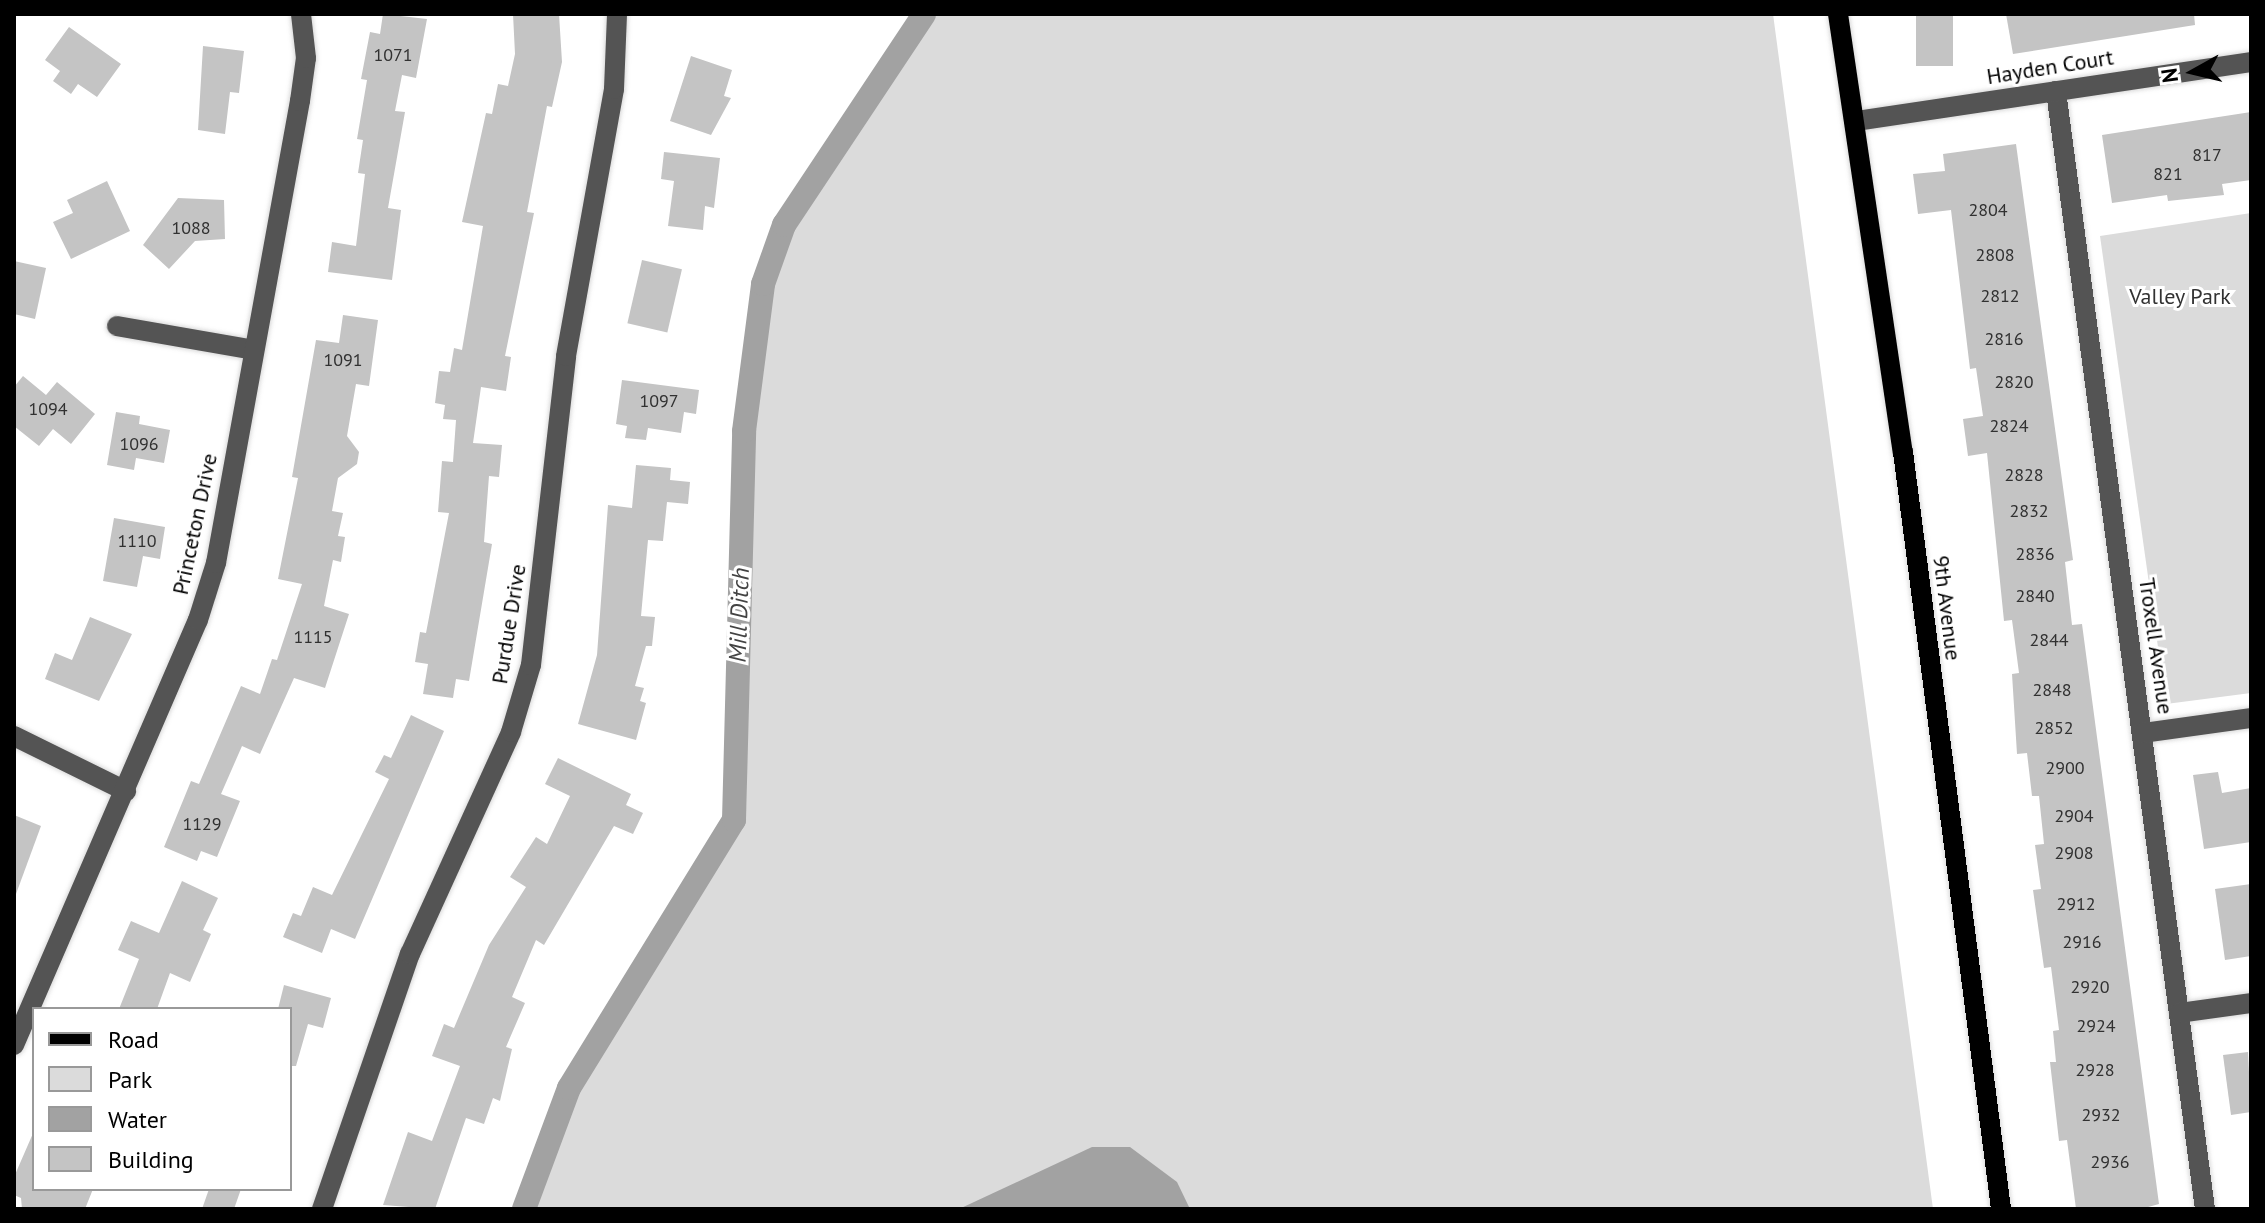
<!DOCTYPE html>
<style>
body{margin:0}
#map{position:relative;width:2265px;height:1223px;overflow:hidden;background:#fff;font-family:"PT Sans",sans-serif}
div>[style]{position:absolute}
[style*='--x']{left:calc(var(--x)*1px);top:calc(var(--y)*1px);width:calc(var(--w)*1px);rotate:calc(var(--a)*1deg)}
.green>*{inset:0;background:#dbdbdb}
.water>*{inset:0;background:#a2a2a2}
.canal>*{height:24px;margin:-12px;padding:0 12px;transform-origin:12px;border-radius:12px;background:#a2a2a2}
.building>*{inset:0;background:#c4c4c4;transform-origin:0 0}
.roads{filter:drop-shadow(0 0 2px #dbdbdb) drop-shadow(0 0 2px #dbdbdb)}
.minor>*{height:20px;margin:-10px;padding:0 10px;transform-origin:10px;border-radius:10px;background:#545454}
.major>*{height:20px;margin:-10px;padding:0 10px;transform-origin:10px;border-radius:10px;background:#000}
span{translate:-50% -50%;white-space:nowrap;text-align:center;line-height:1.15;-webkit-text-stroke:6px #fff;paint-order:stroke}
.number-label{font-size:18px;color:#313131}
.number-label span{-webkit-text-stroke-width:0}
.street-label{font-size:22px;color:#000}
.park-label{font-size:22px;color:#323232}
.water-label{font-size:24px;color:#434343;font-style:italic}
.frame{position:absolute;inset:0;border:16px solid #000;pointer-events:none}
.legend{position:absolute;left:32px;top:1007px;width:260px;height:184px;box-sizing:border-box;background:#fff;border:2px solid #999;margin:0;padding:10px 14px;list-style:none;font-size:24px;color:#000}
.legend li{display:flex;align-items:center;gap:16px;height:40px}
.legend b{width:40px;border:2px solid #999}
.north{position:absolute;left:2153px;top:32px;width:80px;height:80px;-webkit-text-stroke:6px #fff;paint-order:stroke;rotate:262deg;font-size:22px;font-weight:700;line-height:32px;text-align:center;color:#000}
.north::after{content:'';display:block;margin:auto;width:28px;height:36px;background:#000;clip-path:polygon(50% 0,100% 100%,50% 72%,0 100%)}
</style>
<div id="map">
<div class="green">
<div style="clip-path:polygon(935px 14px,1773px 14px,1933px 1209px,531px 1209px,589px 1067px,746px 813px,750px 425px,771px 287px,787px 237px)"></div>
<div style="clip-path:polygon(2251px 213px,2251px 693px,2166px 704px,2100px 236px)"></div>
</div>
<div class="water">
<div style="clip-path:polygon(1092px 1147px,1130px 1147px,1177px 1182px,1190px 1209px,959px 1209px)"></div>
</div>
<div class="canal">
<div style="--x:524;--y:1209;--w:129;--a:-69.6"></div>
<div style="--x:569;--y:1088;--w:315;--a:-58.4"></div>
<div style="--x:734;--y:820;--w:389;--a:-88.5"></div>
<div style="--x:744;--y:431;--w:148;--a:-82.6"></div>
<div style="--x:763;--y:284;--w:63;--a:-70.4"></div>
<div style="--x:784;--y:225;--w:253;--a:-56.4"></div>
</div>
<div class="building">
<div style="clip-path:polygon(383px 14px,427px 19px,416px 78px,402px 75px,395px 111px,405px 112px,388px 208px,401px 210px,392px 280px,328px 272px,332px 242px,356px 246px,365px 174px,358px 173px,363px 140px,357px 139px,367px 80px,361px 79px,370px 32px,380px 34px)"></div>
<div style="clip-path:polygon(513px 14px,559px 14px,562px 62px,552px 107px,547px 106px,527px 212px,534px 213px,505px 356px,511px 357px,506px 391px,481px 387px,473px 443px,502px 445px,499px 477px,489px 476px,484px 542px,492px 544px,469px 681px,456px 679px,453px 698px,423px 694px,428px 664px,415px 662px,420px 632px,426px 633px,449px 513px,438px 512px,442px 461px,453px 462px,456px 420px,443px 419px,445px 405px,435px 403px,439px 371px,450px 372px,454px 348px,462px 350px,483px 226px,462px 222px,486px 113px,492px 114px,498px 84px,508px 86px,515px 54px)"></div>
<div style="left:1916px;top:14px;width:37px;height:52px"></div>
<div style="clip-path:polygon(2006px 14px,2194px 14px,2195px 25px,2013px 54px)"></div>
<div style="clip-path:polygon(69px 27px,121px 64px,97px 97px,78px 84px,71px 94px,53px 81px,60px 71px,45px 60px)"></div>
<div style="clip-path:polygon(203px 46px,244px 51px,239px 93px,230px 92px,225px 134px,198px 130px)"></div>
<div style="clip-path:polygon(691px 56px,732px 70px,724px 96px,731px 98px,711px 135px,670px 121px)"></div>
<div style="clip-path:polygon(2251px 112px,2251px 180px,2222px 184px,2224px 195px,2168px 201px,2167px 195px,2112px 203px,2102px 135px)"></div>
<div style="clip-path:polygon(2016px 144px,2073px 560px,2065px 562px,2072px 625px,2082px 624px,2159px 1204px,2141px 1209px,2076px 1209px,2067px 1140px,2059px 1141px,2050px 1062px,2056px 1062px,2053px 1031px,2059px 1030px,2051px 967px,2044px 968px,2033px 890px,2041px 889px,2035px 845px,2044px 844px,2039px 796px,2032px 796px,2027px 753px,2017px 754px,2012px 674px,2019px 673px,2012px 620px,2004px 621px,1987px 453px,1968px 456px,1963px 419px,1983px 416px,1976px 368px,1970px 369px,1951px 210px,1918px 214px,1913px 174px,1945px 171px,1943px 154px)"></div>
<div style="clip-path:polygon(664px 152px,720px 158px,714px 208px,705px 206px,703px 230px,668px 226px,674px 181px,661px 179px)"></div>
<div style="clip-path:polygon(107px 181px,130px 231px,71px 259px,53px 222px,73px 213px,67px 200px)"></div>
<div style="clip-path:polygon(178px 198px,224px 200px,225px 239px,195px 241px,169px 269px,143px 245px)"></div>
<div style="left:642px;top:260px;width:41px;height:65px;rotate:13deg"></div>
<div style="clip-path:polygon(14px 261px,46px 268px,35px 319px,14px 314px)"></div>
<div style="clip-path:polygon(343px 315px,378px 320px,369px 386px,356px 384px,347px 436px,359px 452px,357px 464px,338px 478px,332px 511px,343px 513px,338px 536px,345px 537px,341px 562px,333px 560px,324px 606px,349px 614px,325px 688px,294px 678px,260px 754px,242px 746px,221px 794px,240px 801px,217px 857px,201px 851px,197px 861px,164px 847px,191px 781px,199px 784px,241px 686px,260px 694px,272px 659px,277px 660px,302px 584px,278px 579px,298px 478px,292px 477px,316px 340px,339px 343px)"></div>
<div style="clip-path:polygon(23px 376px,46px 395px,57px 382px,95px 414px,71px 444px,53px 429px,39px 446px,14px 426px,14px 387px)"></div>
<div style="clip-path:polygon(622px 380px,699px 390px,696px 414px,684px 412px,681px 433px,648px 428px,646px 440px,625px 438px,627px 426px,616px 424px)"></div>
<div style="clip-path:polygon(116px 412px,140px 416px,139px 424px,170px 430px,164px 463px,136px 458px,134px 470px,107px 465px)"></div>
<div style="clip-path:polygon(636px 465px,671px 468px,670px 480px,690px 482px,688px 504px,667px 502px,663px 541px,648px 540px,641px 616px,655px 617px,652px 646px,646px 646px,635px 686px,644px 688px,640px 701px,646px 703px,636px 740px,578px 724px,597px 655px,608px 505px,632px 508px)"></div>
<div style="clip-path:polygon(114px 518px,165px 527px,160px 559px,143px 556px,137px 587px,103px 581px)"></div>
<div style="clip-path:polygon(90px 617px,132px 634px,99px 701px,45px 679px,55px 653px,72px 660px)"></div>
<div style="clip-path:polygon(411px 715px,444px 731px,355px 939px,331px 929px,322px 953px,283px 937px,293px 913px,301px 916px,313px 887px,332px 895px,389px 779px,375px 772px,384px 755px,391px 758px)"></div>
<div style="clip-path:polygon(558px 758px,631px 794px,626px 805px,643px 813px,633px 834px,614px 826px,544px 945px,536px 940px,512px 997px,525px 1003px,506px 1047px,512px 1049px,500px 1101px,493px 1098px,484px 1124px,466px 1118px,435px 1209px,383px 1205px,408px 1132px,432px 1141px,460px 1066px,432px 1056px,444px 1024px,454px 1028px,489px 945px,526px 887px,510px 877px,536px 837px,547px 844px,570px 796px,545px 784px)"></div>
<div style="clip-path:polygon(2218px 772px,2222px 793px,2251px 788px,2251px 842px,2204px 849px,2193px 775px)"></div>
<div style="clip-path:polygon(14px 815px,41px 826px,16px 894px,14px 894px)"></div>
<div style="clip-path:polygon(182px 881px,218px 898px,203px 930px,211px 934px,190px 982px,170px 973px,157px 1009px,119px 1009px,139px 959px,118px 950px,131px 921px,159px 933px)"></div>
<div style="clip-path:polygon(2251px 884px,2251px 956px,2225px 960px,2215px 889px)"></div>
<div style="clip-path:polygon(284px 985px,331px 998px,323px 1028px,308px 1024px,296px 1066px,290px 1066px,290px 1009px,278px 1009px)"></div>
<div style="clip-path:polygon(2248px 1052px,2251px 1112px,2231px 1115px,2223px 1055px)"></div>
<div style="clip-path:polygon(34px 1131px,34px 1189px,93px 1189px,85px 1209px,22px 1209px,21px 1198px,14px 1195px,14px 1177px)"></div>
<div style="clip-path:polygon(209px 1189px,241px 1189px,234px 1209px,202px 1209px)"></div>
</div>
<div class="roads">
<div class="minor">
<div style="--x:2056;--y:91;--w:1128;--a:82.41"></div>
<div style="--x:1857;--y:121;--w:398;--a:-8.5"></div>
<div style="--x:117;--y:326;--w:139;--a:9.9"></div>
<div style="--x:2143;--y:733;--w:109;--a:-7.9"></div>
<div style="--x:14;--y:736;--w:125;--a:26.2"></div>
<div style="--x:2179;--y:1013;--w:73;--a:-7.9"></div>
<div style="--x:14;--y:1045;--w:463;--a:-66.6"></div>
<div style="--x:198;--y:620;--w:60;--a:-72.5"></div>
<div style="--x:216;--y:563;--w:470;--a:-79.7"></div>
<div style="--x:300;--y:101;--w:43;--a:-82.1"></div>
<div style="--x:306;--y:58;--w:44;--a:-96.5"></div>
<div style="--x:322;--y:1209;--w:270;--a:-71"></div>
<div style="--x:410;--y:954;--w:244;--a:-65.5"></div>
<div style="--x:511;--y:732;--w:70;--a:-73.4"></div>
<div style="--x:531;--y:665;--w:311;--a:-83.5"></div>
<div style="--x:566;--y:356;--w:271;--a:-79.8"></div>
<div style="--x:614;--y:89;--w:75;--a:-87.7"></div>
</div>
<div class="major">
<div style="--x:1838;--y:14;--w:443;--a:81.6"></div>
<div style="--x:1903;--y:452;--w:763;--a:82.62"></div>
</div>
</div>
<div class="number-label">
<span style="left:393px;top:55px">1071</span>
<span style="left:2207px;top:155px">817</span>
<span style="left:2168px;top:174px">821</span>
<span style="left:1988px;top:210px">2804</span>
<span style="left:191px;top:228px">1088</span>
<span style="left:1995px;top:255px">2808</span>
<span style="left:2000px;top:296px">2812</span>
<span style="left:2004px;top:339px">2816</span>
<span style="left:343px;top:360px">1091</span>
<span style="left:2014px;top:382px">2820</span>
<span style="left:659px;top:401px">1097</span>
<span style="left:48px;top:409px">1094</span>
<span style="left:2009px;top:426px">2824</span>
<span style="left:139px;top:444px">1096</span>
<span style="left:2024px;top:475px">2828</span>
<span style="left:2029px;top:511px">2832</span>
<span style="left:137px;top:541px">1110</span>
<span style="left:2035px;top:554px">2836</span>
<span style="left:2035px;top:596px">2840</span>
<span style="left:313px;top:637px">1115</span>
<span style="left:2049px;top:640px">2844</span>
<span style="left:2052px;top:690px">2848</span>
<span style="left:2054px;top:728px">2852</span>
<span style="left:2065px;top:768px">2900</span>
<span style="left:2074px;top:816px">2904</span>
<span style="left:202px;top:824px">1129</span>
<span style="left:2074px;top:853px">2908</span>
<span style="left:2076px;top:904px">2912</span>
<span style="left:2082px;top:942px">2916</span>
<span style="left:2090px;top:987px">2920</span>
<span style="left:2096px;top:1026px">2924</span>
<span style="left:2095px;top:1070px">2928</span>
<span style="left:2101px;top:1115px">2932</span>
<span style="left:2110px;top:1162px">2936</span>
</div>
<div class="street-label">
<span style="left:2050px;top:67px;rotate:-9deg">Hayden Court</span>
<span style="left:195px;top:524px;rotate:-78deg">Princeton Drive</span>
<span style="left:1947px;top:608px;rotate:83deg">9th Avenue</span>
<span style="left:509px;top:624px;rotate:-81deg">Purdue Drive</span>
<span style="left:2156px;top:646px;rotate:82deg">Troxell Avenue</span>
</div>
<div class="park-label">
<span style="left:2180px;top:297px">Valley Park</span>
</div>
<div class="water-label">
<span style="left:739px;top:615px;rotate:-88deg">Mill Ditch</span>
</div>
<div class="frame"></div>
<ul class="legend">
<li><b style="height:10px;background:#000"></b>Road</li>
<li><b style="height:22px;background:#dbdbdb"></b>Park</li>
<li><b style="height:22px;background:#a2a2a2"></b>Water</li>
<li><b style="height:22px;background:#c4c4c4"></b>Building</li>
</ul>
<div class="north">N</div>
</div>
